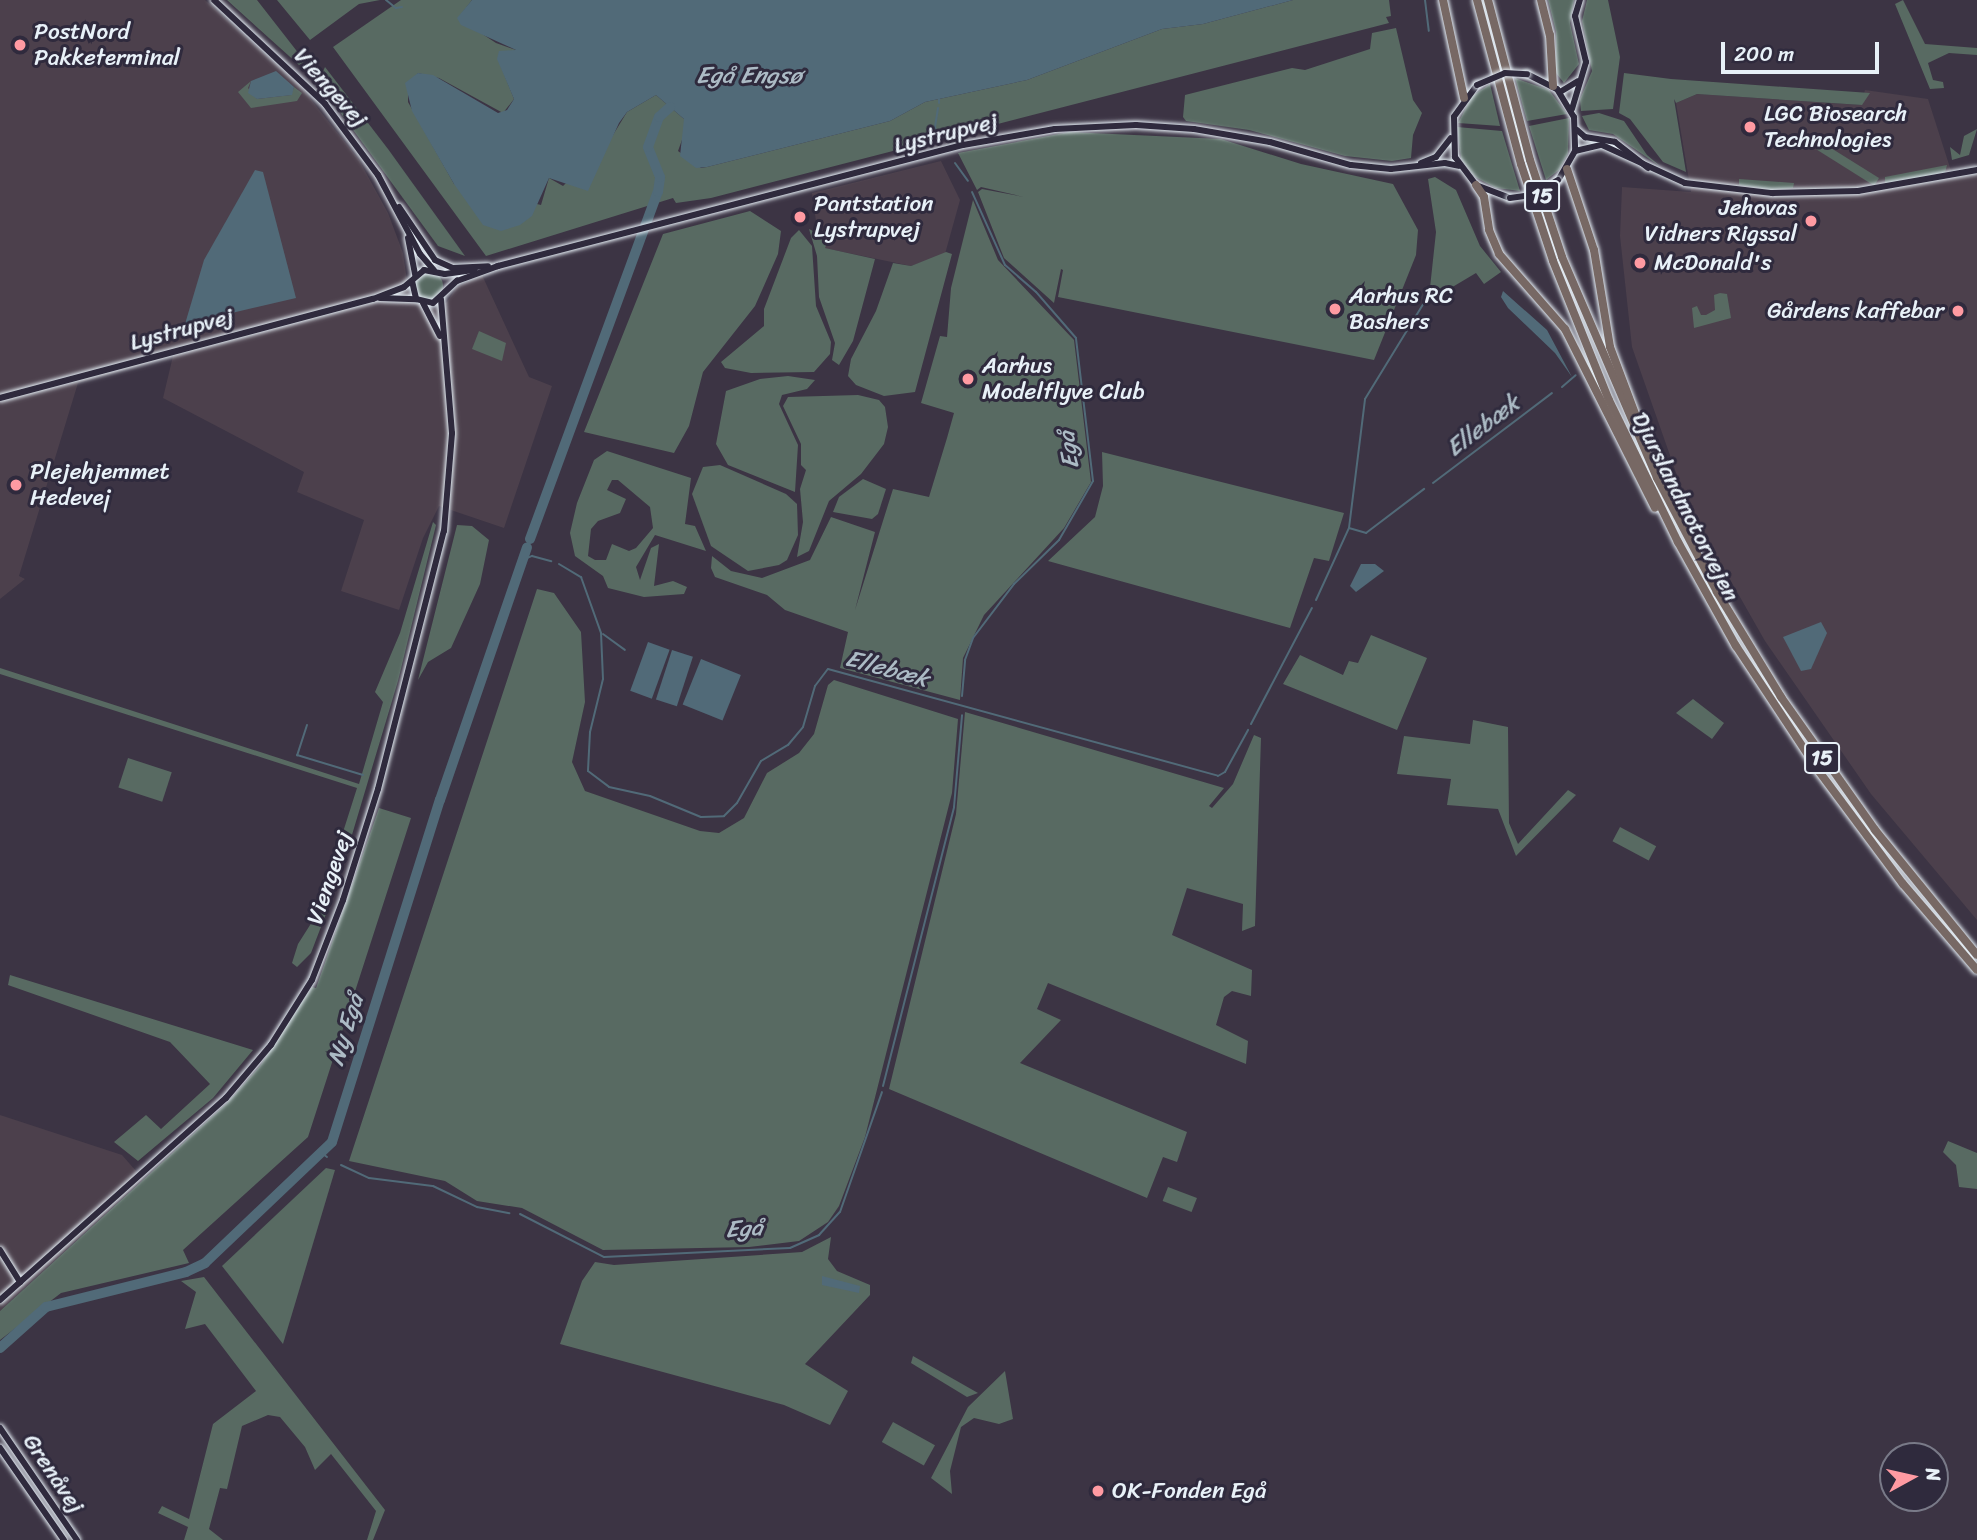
<!DOCTYPE html>
<meta charset="utf-8">
<style>
body{margin:0}
#map{position:relative;width:1977px;height:1540px;overflow:hidden;background:#3c3444;font-family:Sriracha,sans-serif}
div>[style]{position:absolute}
[style*='--x']{left:calc(var(--x)*1px);top:calc(var(--y)*1px);width:calc(var(--w)*1px);rotate:calc(var(--a)*1deg)}
.built>*{inset:0;background:#4c404c}
.green>*{inset:0;background:#586a62;transform-origin:0 0}
.round{border-radius:50%}
.water>*{inset:0;background:#516a78;transform-origin:0 0}
.stream>*{height:2px;margin:-1px;padding:0 1px;transform-origin:1px;border-radius:1px;background:#516a78}
.river>*{height:10px;margin:-5px;padding:0 5px;transform-origin:5px;border-radius:5px;background:#516a78}
.roads{filter:drop-shadow(0 0 2px #e8f1f8) drop-shadow(0 0 2px #e8f1f8)}
.secondary>*{height:6px;margin:-3px;padding:0 3px;transform-origin:3px;border-radius:3px;background:#2f2a3d}
.highway>*{height:8px;margin:-4px;padding:0 4px;transform-origin:4px;border-radius:4px;background:#776864}
.bridges{filter:drop-shadow(0 0 2px #e8f1f8) drop-shadow(0 0 2px #e8f1f8)}
.secondary-bridge>*{height:6px;margin:-3px;padding:0 3px;transform-origin:3px;border-radius:3px;background:#2f2a3d}
.dots>*{width:19px;height:19px;translate:-50% -50%;box-sizing:border-box;border:4px solid #2f2a3d;border-radius:50%}
span{translate:-50% -50%;white-space:nowrap;text-align:center;line-height:1.15;-webkit-text-stroke:6px #2f2a3d;paint-order:stroke}
.shield-label span{padding:2px 5px;background:#2f2a3d;border:2px solid;border-radius:5px;-webkit-text-stroke-width:0}
.shield-label{font-size:21px;color:#e8f1f8;font-weight:700}
.poi-label{font-size:23px;color:#e8f1f8}
.left{translate:0 -50%;text-align:left}
.right{translate:-100% -50%;text-align:right}
.street-label{font-size:23px;color:#e8f1f8}
.water-label{font-size:24px;color:#acbbc5;font-style:italic}
.north{position:absolute;left:1879px;top:1442px;width:70px;height:70px;box-sizing:border-box;background:#2f2a3d;border:2px solid #797a88;border-radius:50%;rotate:82deg;font-size:19px;font-weight:700;line-height:28px;text-align:center;color:#e8f1f8}
.north::after{content:'';display:block;margin:auto;width:24px;height:32px;background:#ff9aa2;clip-path:polygon(50% 0,100% 100%,50% 72%,0 100%)}
.scale{position:absolute;left:1721px;top:42px;width:158px;height:32px;box-sizing:border-box;border:4px solid #e8f1f8;border-top:0;padding-left:9px;font-size:21px;line-height:24px;white-space:nowrap;color:#e8f1f8;-webkit-text-stroke:5px #2f2a3d;paint-order:stroke}
</style>
<div id="map">
<div class="built">
<div style="clip-path:polygon(0 0,205px 0,301px 87px,359px 160px,388px 213px,403px 253px,410px 301px,435px 309px,447px 302px,457px 287px,482px 275px,529px 377px,552px 386px,504px 528px,439px 506px,423px 538px,399px 610px,341px 591px,364px 520px,297px 492px,304px 472px,163px 398px,173px 356px,78px 383px,19px 576px,25px 579px,0 599px)"></div>
<div style="clip-path:polygon(1865px 90px,1928px 99px,1953px 177px,1977px 173px,1977px 920px,1871px 794px,1765px 641px,1687px 504px,1632px 347px,1620px 236px,1622px 187px,1691px 192px,1676px 103px,1697px 94px,1861px 105px)"></div>
<div style="clip-path:polygon(941px 161px,960px 200px,945px 254px,911px 266px,824px 248px,831px 231px,816px 221px,812px 193px)"></div>
<div style="clip-path:polygon(0 1115px,122px 1155px,143px 1179px,0 1311px)"></div>
</div>
<div class="green">
<div style="clip-path:polygon(227px 0,257px 0,303px 59px,311px 54px,314px 57px,299px 65px)"></div>
<div style="clip-path:polygon(277px 0,380px 0,359px 4px,310px 40px)"></div>
<div style="clip-path:polygon(401px 0,472px 0,458px 18px,496px 43px,516px 50px,498px 59px,514px 99px,503px 113px,439px 78px,418px 73px,408px 89px,408px 102px,454px 184px,541px 205px,549px 178px,563px 186px,610px 140px,627px 112px,656px 95px,684px 119px,687px 126px,678px 151px,701px 168px,707px 167px,890px 121px,925px 102px,1027px 80px,1162px 29px,1203px 24px,1293px 0,1389px 0,1391px 16px,1386px 17px,1389px 23px,711px 198px,676px 203px,673px 198px,486px 256px,333px 47px)"></div>
<div style="clip-path:polygon(1548px 0,1574px 0,1570px 23px,1579px 64px,1564px 83px,1556px 73px,1556px 32px)"></div>
<div style="clip-path:polygon(1587px 0,1608px 0,1620px 57px,1613px 109px,1581px 111px,1580px 99px,1592px 71px,1582px 21px)"></div>
<div style="clip-path:polygon(1903px 0,1925px 44px,1977px 48px,1977px 55px,1949px 53px,1928px 63px,1933px 80px,1943px 82px,1944px 88px,1930px 89px,1895px 4px)"></div>
<div style="clip-path:polygon(1396px 28px,1413px 100px,1422px 113px,1413px 135px,1411px 158px,1392px 161px,1345px 156px,1249px 130px,1186px 121px,1183px 117px,1185px 95px,1292px 68px,1305px 70px,1370px 49px,1372px 33px)"></div>
<div style="clip-path:polygon(325px 67px,388px 149px,465px 256px,438px 246px,318px 82px)"></div>
<div style="clip-path:polygon(1624px 73px,1671px 79px,1870px 93px,1862px 105px,1697px 94px,1676px 103px,1674px 99px,1686px 172px,1663px 162px,1630px 119px,1619px 113px)"></div>
<div style="clip-path:polygon(1515px 78px,1549px 90px,1567px 114px,1527px 121px)"></div>
<div style="clip-path:polygon(251px 81px,248px 88px,257px 99px,291px 95px,294px 87px,302px 93px,297px 101px,251px 108px,238px 92px)"></div>
<div style="clip-path:polygon(1490px 84px,1500px 126px,1458px 123px,1472px 96px)"></div>
<div style="clip-path:polygon(1599px 113px,1624px 121px,1647px 155px,1661px 167px,1613px 134px,1589px 130px,1582px 116px)"></div>
<div style="clip-path:polygon(1569px 118px,1568px 153px,1559px 170px,1546px 180px,1529px 126px)"></div>
<div style="clip-path:polygon(1457px 127px,1502px 131px,1520px 191px,1496px 188px,1475px 177px,1461px 159px)"></div>
<div style="clip-path:polygon(1977px 129px,1969px 155px,1952px 160px,1950px 147px,1960px 155px,1964px 136px)"></div>
<div style="clip-path:polygon(1069px 132px,1221px 139px,1301px 164px,1393px 184px,1418px 230px,1416px 255px,1374px 360px,1058px 297px,1063px 270px,1061px 269px,1054px 303px,1004px 258px,978px 192px,982px 189px,1024px 197px,981px 187px,977px 190px,958px 153px)"></div>
<div style="clip-path:polygon(1947px 165px,1945px 173px,1888px 185px,1885px 182px,1885px 177px)"></div>
<div style="clip-path:polygon(1435px 177px,1456px 190px,1480px 246px,1501px 272px,1484px 284px,1476px 273px,1434px 298px,1429px 297px,1436px 232px,1428px 179px)"></div>
<div style="left:1879px;top:178px;width:9px;height:68px;rotate:122deg"></div>
<div style="clip-path:polygon(1739px 179px,1794px 183px,1793px 188px,1773px 190px,1739px 185px)"></div>
<div style="clip-path:polygon(973px 200px,998px 260px,1074px 340px,1091px 482px,1064px 528px,984px 615px,963px 658px,960px 700px,840px 668px,848px 632px,785px 610px,767px 595px,715px 577px,711px 568px,712px 556px,731px 571px,762px 578px,810px 560px,831px 517px,875px 532px,855px 610px,893px 489px,929px 497px,947px 438px,954px 413px,921px 403px,940px 336px,947px 337px,951px 288px)"></div>
<div style="clip-path:polygon(750px 211px,781px 231px,778px 254px,755px 306px,703px 372px,689px 426px,674px 453px,584px 432px,663px 234px)"></div>
<div style="clip-path:polygon(809px 229px,829px 239px,825px 248px,875px 259px,853px 341px,839px 365px,832px 360px,835px 343px,819px 297px,817px 256px)"></div>
<div style="clip-path:polygon(799px 230px,812px 246px,816px 306px,831px 342px,830px 354px,814px 372px,751px 373px,725px 368px,721px 362px,764px 326px,764px 309px,791px 238px)"></div>
<div style="clip-path:polygon(946px 252px,952px 254px,915px 392px,884px 396px,856px 385px,848px 376px,851px 359px,876px 311px,893px 263px,911px 266px)"></div>
<div class="round" style="left:415px;top:272px;width:28px;height:28px"></div>
<div style="clip-path:polygon(1720px 293px,1727px 294px,1731px 318px,1694px 328px,1692px 308px,1697px 306px,1701px 315px,1706px 315px,1715px 310px,1714px 295px)"></div>
<div style="clip-path:polygon(479px 331px,506px 343px,502px 361px,472px 349px)"></div>
<div style="clip-path:polygon(788px 376px,815px 380px,807px 389px,782px 395px,779px 404px,798px 445px,795px 492px,728px 465px,716px 444px,726px 391px,760px 379px)"></div>
<div style="clip-path:polygon(858px 395px,879px 400px,885px 407px,888px 427px,884px 444px,861px 474px,829px 501px,809px 551px,797px 557px,803px 522px,800px 489px,806px 470px,801px 465px,801px 444px,783px 406px,788px 397px)"></div>
<div style="clip-path:polygon(evenodd,607px 451px,691px 478px,685px 524px,695px 526px,706px 551px,655px 535px,636px 567px,640px 580px,651px 548px,659px 544px,654px 586px,673px 581px,687px 587px,684px 594px,644px 597px,608px 588px,603px 576px,575px 556px,570px 533px,577px 503px,594px 460px,607px 451px,612px 480px,618px 480px,650px 507px,653px 528px,636px 548px,629px 551px,612px 544px,606px 560px,595px 560px,588px 556px,591px 529px,598px 521px,620px 513px,626px 499px,607px 490px,612px 480px)"></div>
<div style="clip-path:polygon(1102px 452px,1344px 513px,1329px 561px,1314px 558px,1290px 628px,1048px 561px,1095px 517px,1103px 486px)"></div>
<div style="clip-path:polygon(720px 465px,786px 494px,797px 504px,798px 535px,787px 560px,779px 565px,748px 571px,711px 546px,692px 494px,703px 467px)"></div>
<div style="clip-path:polygon(863px 479px,886px 489px,878px 514px,872px 519px,833px 512px,839px 497px)"></div>
<div style="clip-path:polygon(433px 522px,436px 525px,398px 681px,337px 885px,311px 953px,297px 967px,292px 963px,298px 944px,317px 914px,357px 788px,0 674px,0 668px,359px 784px,383px 702px,375px 692px,400px 633px)"></div>
<div style="clip-path:polygon(457px 525px,472px 526px,489px 540px,480px 584px,451px 648px,428px 662px,418px 680px)"></div>
<div style="clip-path:polygon(537px 589px,554px 593px,581px 632px,585px 702px,572px 762px,585px 791px,700px 831px,719px 833px,744px 818px,767px 773px,799px 753px,814px 734px,828px 685px,834px 680px,958px 719px,952px 793px,865px 1137px,839px 1206px,828px 1222px,799px 1241px,749px 1247px,603px 1250px,522px 1208px,477px 1201px,445px 1181px,349px 1161px)"></div>
<div style="clip-path:polygon(1371px 635px,1427px 658px,1397px 730px,1283px 684px,1300px 655px,1343px 675px,1349px 661px,1358px 663px)"></div>
<div style="clip-path:polygon(1693px 699px,1724px 723px,1712px 739px,1676px 713px)"></div>
<div style="clip-path:polygon(965px 712px,1224px 788px,1209px 806px,1212px 808px,1233px 784px,1254px 735px,1261px 738px,1255px 926px,1242px 931px,1243px 904px,1187px 888px,1172px 935px,1252px 970px,1251px 996px,1232px 991px,1224px 997px,1216px 1025px,1248px 1041px,1246px 1064px,1048px 983px,1037px 1009px,1061px 1020px,1020px 1063px,1187px 1132px,1177px 1162px,1163px 1157px,1147px 1198px,889px 1089px,956px 814px)"></div>
<div style="clip-path:polygon(1473px 720px,1508px 727px,1509px 823px,1518px 844px,1568px 790px,1576px 795px,1516px 856px,1498px 809px,1447px 805px,1451px 779px,1397px 774px,1404px 736px,1470px 744px)"></div>
<div style="left:128px;top:758px;width:46px;height:31px;rotate:18deg"></div>
<div style="clip-path:polygon(379px 808px,411px 818px,308px 1137px,183px 1250px,189px 1263px,61px 1293px,0 1340px,0 1311px,227px 1103px,260px 1066px,312px 987px,316px 988px)"></div>
<div style="left:1620px;top:827px;width:41px;height:16px;rotate:28deg"></div>
<div style="clip-path:polygon(10px 975px,253px 1050px,213px 1098px,138px 1161px,114px 1142px,146px 1115px,161px 1129px,210px 1084px,170px 1042px,8px 985px)"></div>
<div style="clip-path:polygon(1948px 1141px,1977px 1153px,1977px 1189px,1959px 1187px,1956px 1165px,1943px 1152px)"></div>
<div style="clip-path:polygon(326px 1168px,335px 1170px,283px 1344px,222px 1266px)"></div>
<div style="left:1168px;top:1187px;width:31px;height:15px;rotate:21deg"></div>
<div style="clip-path:polygon(831px 1237px,828px 1259px,837px 1271px,870px 1285px,870px 1295px,805px 1364px,848px 1391px,830px 1425px,784px 1405px,560px 1344px,582px 1281px,595px 1262px,614px 1265px,802px 1252px)"></div>
<div style="clip-path:polygon(204px 1277px,385px 1510px,373px 1540px,367px 1540px,376px 1511px,331px 1454px,315px 1470px,305px 1447px,280px 1417px,268px 1415px,242px 1426px,227px 1489px,220px 1488px,209px 1529px,223px 1540px,184px 1540px,188px 1527px,158px 1513px,162px 1506px,189px 1519px,213px 1424px,256px 1391px,205px 1324px,185px 1329px,196px 1292px,181px 1281px)"></div>
<div style="clip-path:polygon(913px 1356px,978px 1393px,967px 1397px,911px 1363px)"></div>
<div style="clip-path:polygon(1005px 1371px,1013px 1419px,999px 1424px,974px 1418px,961px 1427px,950px 1471px,952px 1494px,931px 1478px,968px 1407px)"></div>
<div style="left:893px;top:1422px;width:48px;height:23px;rotate:29deg"></div>
</div>
<div class="water">
<div style="clip-path:polygon(472px 0,1293px 0,1203px 24px,1162px 29px,1027px 80px,925px 102px,890px 121px,707px 167px,696px 168px,680px 156px,684px 119px,656px 95px,627px 112px,619px 123px,588px 191px,549px 178px,532px 216px,520px 225px,501px 231px,483px 225px,454px 184px,412px 111px,405px 83px,418px 73px,433px 75px,498px 113px,507px 110px,514px 99px,497px 59px,499px 51px,516px 50px,461px 25px,457px 18px)"></div>
<div style="clip-path:polygon(276px 71px,294px 87px,292px 95px,257px 99px,248px 93px,251px 81px)"></div>
<div style="clip-path:polygon(255px 170px,263px 172px,296px 298px,185px 324px,204px 260px)"></div>
<div style="clip-path:polygon(1503px 291px,1547px 330px,1572px 377px,1555px 353px,1508px 308px,1501px 297px)"></div>
<div style="clip-path:polygon(1361px 564px,1375px 564px,1384px 571px,1356px 592px,1350px 586px)"></div>
<div style="clip-path:polygon(1821px 622px,1827px 633px,1811px 669px,1801px 671px,1783px 637px)"></div>
<div style="left:648px;top:642px;width:23px;height:52px;rotate:20deg"></div>
<div style="left:672px;top:650px;width:22px;height:52px;rotate:18deg"></div>
<div style="left:701px;top:659px;width:43px;height:49px;rotate:22deg"></div>
<div style="clip-path:polygon(822px 1276px,860px 1286px,859px 1293px,822px 1285px)"></div>
</div>
<div class="stream">
<div style="--x:386;--y:0;--w:13;--a:39"></div>
<div style="--x:396;--y:8;--w:6;--a:-9"></div>
<div style="--x:1425;--y:0;--w:31;--a:83"></div>
<div style="--x:939;--y:103;--w:4;--a:-90"></div>
<div style="--x:938;--y:108;--w:19;--a:99"></div>
<div style="--x:935;--y:127;--w:10;--a:73"></div>
<div style="--x:955;--y:163;--w:22;--a:54"></div>
<div style="--x:1562;--y:387;--w:18;--a:-41"></div>
<div style="--x:1433;--y:483;--w:149;--a:-37.1"></div>
<div style="--x:1349;--y:528;--w:130;--a:-82.9"></div>
<div style="--x:1365;--y:399;--w:115;--a:-58.5"></div>
<div style="--x:522;--y:560;--w:11;--a:-22"></div>
<div style="--x:532;--y:556;--w:20;--a:15"></div>
<div style="--x:559;--y:564;--w:26;--a:31"></div>
<div style="--x:581;--y:577;--w:59;--a:70.3"></div>
<div style="--x:601;--y:633;--w:46;--a:87.5"></div>
<div style="--x:603;--y:679;--w:55;--a:103.8"></div>
<div style="--x:590;--y:732;--w:39;--a:93"></div>
<div style="--x:588;--y:771;--w:26;--a:37"></div>
<div style="--x:609;--y:787;--w:42;--a:12.4"></div>
<div style="--x:650;--y:796;--w:55;--a:22.4"></div>
<div style="--x:701;--y:817;--w:23;--a:-2"></div>
<div style="--x:724;--y:816;--w:18;--a:-45"></div>
<div style="--x:737;--y:803;--w:48;--a:-60.3"></div>
<div style="--x:761;--y:761;--w:31;--a:-31"></div>
<div style="--x:788;--y:745;--w:23;--a:-50"></div>
<div style="--x:803;--y:727;--w:43;--a:-73.7"></div>
<div style="--x:815;--y:686;--w:21;--a:-53"></div>
<div style="--x:828;--y:669;--w:404;--a:15.3"></div>
<div style="--x:1218;--y:776;--w:8;--a:-30"></div>
<div style="--x:1225;--y:772;--w:48;--a:-61.3"></div>
<div style="--x:1316;--y:600;--w:79;--a:-65.4"></div>
<div style="--x:1349;--y:528;--w:18;--a:16"></div>
<div style="--x:1366;--y:533;--w:73;--a:-37.2"></div>
<div style="--x:603;--y:634;--w:27;--a:36"></div>
<div style="--x:962;--y:696;--w:36;--a:-85"></div>
<div style="--x:965;--y:660;--w:23;--a:-70"></div>
<div style="--x:973;--y:638;--w:68;--a:-52.8"></div>
<div style="--x:1014;--y:584;--w:63;--a:-44.4"></div>
<div style="--x:1059;--y:540;--w:68;--a:-60"></div>
<div style="--x:1093;--y:481;--w:144;--a:-96.8"></div>
<div style="--x:1076;--y:338;--w:61;--a:-131"></div>
<div style="--x:1036;--y:292;--w:41;--a:-138.9"></div>
<div style="--x:1005;--y:265;--w:80;--a:-114.3"></div>
<div style="--x:1251;--y:724;--w:131;--a:-62.3"></div>
<div style="--x:307;--y:725;--w:32;--a:108"></div>
<div style="--x:297;--y:755;--w:69;--a:16.9"></div>
<div style="--x:883;--y:1086;--w:288;--a:-75.7"></div>
<div style="--x:954;--y:807;--w:92;--a:-85"></div>
<div style="--x:323;--y:1154;--w:5;--a:37"></div>
<div style="--x:341;--y:1165;--w:31;--a:25"></div>
<div style="--x:369;--y:1178;--w:64;--a:7.1"></div>
<div style="--x:433;--y:1186;--w:49;--a:25.5"></div>
<div style="--x:477;--y:1207;--w:33;--a:11"></div>
<div style="--x:520;--y:1214;--w:94;--a:27.1"></div>
<div style="--x:604;--y:1257;--w:186;--a:-2.8"></div>
<div style="--x:790;--y:1248;--w:32;--a:-24"></div>
<div style="--x:819;--y:1235;--w:31;--a:-48"></div>
<div style="--x:840;--y:1212;--w:127;--a:-70.7"></div>
</div>
<div class="river">
<div style="--x:530;--y:539;--w:370;--a:-69.8"></div>
<div style="--x:658;--y:192;--w:15;--a:-82"></div>
<div style="--x:660;--y:177;--w:32;--a:-112"></div>
<div style="--x:648;--y:147;--w:32;--a:-70"></div>
<div style="--x:659;--y:117;--w:15;--a:-42"></div>
<div style="--x:0;--y:1348;--w:62;--a:-41.7"></div>
<div style="--x:46;--y:1307;--w:144;--a:-14"></div>
<div style="--x:186;--y:1272;--w:21;--a:-25"></div>
<div style="--x:205;--y:1263;--w:175;--a:-43.6"></div>
<div style="--x:332;--y:1142;--w:359;--a:-72.5"></div>
<div style="--x:440;--y:800;--w:267;--a:-71"></div>
</div>
<div class="roads">
<div class="secondary">
<div style="--x:214;--y:0;--w:152;--a:43.1"></div>
<div style="--x:325;--y:104;--w:89;--a:53.3"></div>
<div style="--x:378;--y:175;--w:89;--a:62"></div>
<div style="--x:420;--y:254;--w:21;--a:49"></div>
<div style="--x:1527;--y:74;--w:34;--a:27"></div>
<div style="--x:1557;--y:89;--w:33;--a:59"></div>
<div style="--x:1574;--y:117;--w:34;--a:88"></div>
<div style="--x:1575;--y:151;--w:34;--a:120"></div>
<div style="--x:1477;--y:85;--w:39;--a:126"></div>
<div style="--x:1454;--y:117;--w:40;--a:88.6"></div>
<div style="--x:1455;--y:157;--w:35;--a:53"></div>
<div style="--x:1476;--y:185;--w:36;--a:21"></div>
<div style="--x:1560;--y:92;--w:21;--a:-31"></div>
<div style="--x:1572;--y:109;--w:49;--a:-73.4"></div>
<div style="--x:1586;--y:62;--w:47;--a:-103.4"></div>
<div style="--x:1575;--y:16;--w:17;--a:-73"></div>
<div style="--x:1577;--y:130;--w:11;--a:41"></div>
<div style="--x:1585;--y:137;--w:30;--a:9"></div>
<div style="--x:1615;--y:142;--w:42;--a:38.2"></div>
<div style="--x:1575;--y:151;--w:28;--a:-13"></div>
<div style="--x:1602;--y:145;--w:91;--a:24.6"></div>
<div style="--x:1685;--y:183;--w:88;--a:6.6"></div>
<div style="--x:1772;--y:193;--w:86;--a:-1.3"></div>
<div style="--x:1858;--y:191;--w:121;--a:-10"></div>
<div style="--x:1421;--y:163;--w:16;--a:-22"></div>
<div style="--x:1436;--y:157;--w:24;--a:-52"></div>
<div style="--x:399;--y:207;--w:64;--a:55.8"></div>
<div style="--x:435;--y:260;--w:20;--a:24"></div>
<div style="--x:453;--y:268;--w:35;--a:-3"></div>
<div style="--x:408;--y:238;--w:38;--a:79"></div>
<div style="--x:412;--y:281;--w:18;--a:77"></div>
<div style="--x:416;--y:299;--w:17;--a:13"></div>
<div style="--x:433;--y:303;--w:33;--a:-43"></div>
<div style="--x:457;--y:281;--w:44;--a:-20.1"></div>
<div style="--x:498;--y:266;--w:480;--a:-14.6"></div>
<div style="--x:963;--y:145;--w:93;--a:-9.9"></div>
<div style="--x:1055;--y:129;--w:81;--a:-2.8"></div>
<div style="--x:1136;--y:125;--w:58;--a:3.9"></div>
<div style="--x:1194;--y:129;--w:77;--a:9.7"></div>
<div style="--x:1270;--y:142;--w:84;--a:15.9"></div>
<div style="--x:1351;--y:165;--w:40;--a:5.7"></div>
<div style="--x:1391;--y:169;--w:54;--a:-6.3"></div>
<div style="--x:1445;--y:163;--w:14;--a:12"></div>
<div style="--x:380;--y:298;--w:36;--a:2"></div>
<div style="--x:423;--y:303;--w:37;--a:63"></div>
<div style="--x:0;--y:398;--w:386;--a:-14.9"></div>
<div style="--x:373;--y:299;--w:33;--a:-21"></div>
<div style="--x:404;--y:287;--w:26;--a:-40"></div>
<div style="--x:424;--y:270;--w:21;--a:11"></div>
<div style="--x:445;--y:274;--w:30;--a:-8"></div>
<div style="--x:0;--y:1250;--w:38;--a:58"></div>
<div style="--x:0;--y:1300;--w:303;--a:-41.8"></div>
<div style="--x:226;--y:1098;--w:70;--a:-49.7"></div>
<div style="--x:271;--y:1045;--w:77;--a:-57.8"></div>
<div style="--x:312;--y:980;--w:86;--a:-68.8"></div>
<div style="--x:343;--y:900;--w:116;--a:-72.5"></div>
<div style="--x:378;--y:789;--w:266;--a:-75.7"></div>
<div style="--x:444;--y:531;--w:98;--a:-85.3"></div>
<div style="--x:452;--y:433;--w:134;--a:-94.7"></div>
<div style="--x:0;--y:1428;--w:136;--a:55.5"></div>
<div style="--x:0;--y:1448;--w:112;--a:55.2"></div>
</div>
<div class="highway">
<div style="--x:1443;--y:0;--w:100;--a:77.9"></div>
<div style="--x:1477;--y:0;--w:170;--a:75"></div>
<div style="--x:1521;--y:164;--w:102;--a:71.7"></div>
<div style="--x:1553;--y:261;--w:150;--a:68.1"></div>
<div style="--x:1609;--y:400;--w:158;--a:64.1"></div>
<div style="--x:1678;--y:542;--w:119;--a:60.9"></div>
<div style="--x:1736;--y:646;--w:149;--a:56.5"></div>
<div style="--x:1818;--y:770;--w:142;--a:53.3"></div>
<div style="--x:1903;--y:884;--w:113;--a:49.3"></div>
<div style="--x:1488;--y:0;--w:165;--a:75.3"></div>
<div style="--x:1530;--y:160;--w:102;--a:71.7"></div>
<div style="--x:1562;--y:257;--w:241;--a:66.7"></div>
<div style="--x:1657;--y:478;--w:129;--a:62.2"></div>
<div style="--x:1717;--y:592;--w:123;--a:58.6"></div>
<div style="--x:1781;--y:697;--w:163;--a:54.7"></div>
<div style="--x:1875;--y:830;--w:161;--a:50.8"></div>
<div style="--x:1541;--y:0;--w:36;--a:76"></div>
<div style="--x:1550;--y:35;--w:51;--a:86.6"></div>
<div style="--x:1567;--y:169;--w:85;--a:71.6"></div>
<div style="--x:1594;--y:250;--w:98;--a:80.6"></div>
<div style="--x:1610;--y:347;--w:99;--a:69.4"></div>
<div style="--x:1476;--y:185;--w:14;--a:56"></div>
<div style="--x:1484;--y:197;--w:33;--a:81"></div>
<div style="--x:1489;--y:230;--w:26;--a:67"></div>
<div style="--x:1499;--y:254;--w:100;--a:48.7"></div>
<div style="--x:1565;--y:329;--w:200;--a:63.3"></div>
</div>
</div>
<div class="bridges">
<div class="secondary-bridge">
<div style="--x:1477;--y:85;--w:30;--a:-23"></div>
<div style="--x:1505;--y:73;--w:22;--a:3"></div>
<div style="--x:1510;--y:198;--w:22;--a:-8"></div>
<div style="--x:1532;--y:195;--w:30;--a:-30"></div>
</div>
</div>
<div class="dots">
<div style="left:20px;top:45px;background:#ff9aa2"></div>
<div style="left:1750px;top:127px;background:#ff9aa2"></div>
<div style="left:800px;top:217px;background:#ff9aa2"></div>
<div style="left:1811px;top:221px;background:#ff9aa2"></div>
<div style="left:1640px;top:263px;background:#ff9aa2"></div>
<div style="left:1335px;top:309px;background:#ff9aa2"></div>
<div style="left:1958px;top:311px;background:#ff9aa2"></div>
<div style="left:968px;top:379px;background:#ff9aa2"></div>
<div style="left:16px;top:485px;background:#ff9aa2"></div>
<div style="left:1098px;top:1491px;background:#ff9aa2"></div>
</div>
<div class="shield-label">
<span style="left:1542px;top:196px">15</span>
<span style="left:1822px;top:758px">15</span>
</div>
<div class="poi-label">
<span class="left" style="left:34px;top:45px">PostNord<br>Pakketerminal</span>
<span class="left" style="left:1764px;top:127px">LGC Biosearch<br>Technologies</span>
<span class="left" style="left:814px;top:217px">Pantstation<br>Lystrupvej</span>
<span class="right" style="left:1797px;top:221px">Jehovas<br>Vidners Rigssal</span>
<span class="left" style="left:1654px;top:263px">McDonald's</span>
<span class="left" style="left:1349px;top:309px">Aarhus RC<br>Bashers</span>
<span class="right" style="left:1944px;top:311px">Gårdens kaffebar</span>
<span class="left" style="left:982px;top:379px">Aarhus<br>Modelflyve Club</span>
<span class="left" style="left:30px;top:485px">Plejehjemmet<br>Hedevej</span>
<span class="left" style="left:1112px;top:1491px">OK-Fonden Egå</span>
</div>
<div class="street-label">
<span style="left:330px;top:88px;rotate:48deg">Viengevej</span>
<span style="left:946px;top:134px;rotate:-14deg">Lystrupvej</span>
<span style="left:182px;top:330px;rotate:-15deg">Lystrupvej</span>
<span style="left:1685px;top:507px;rotate:63deg">Djurslandmotorvejen</span>
<span style="left:330px;top:878px;rotate:-71deg">Viengevej</span>
<span style="left:53px;top:1474px;rotate:56deg">Grenåvej</span>
</div>
<div class="water-label">
<span style="left:749px;top:76px">Egå Engsø</span>
<span style="left:1483px;top:426px;rotate:-37deg">Ellebæk</span>
<span style="left:1069px;top:450px;rotate:-97deg">Egå</span>
<span style="left:887px;top:669px;rotate:15deg">Ellebæk</span>
<span style="left:346px;top:1030px;rotate:-73deg">Ny Egå</span>
<span style="left:744px;top:1229px;rotate:-3deg">Egå</span>
</div>
<div class="north">N</div>
<div class="scale">200 m</div>
</div>
